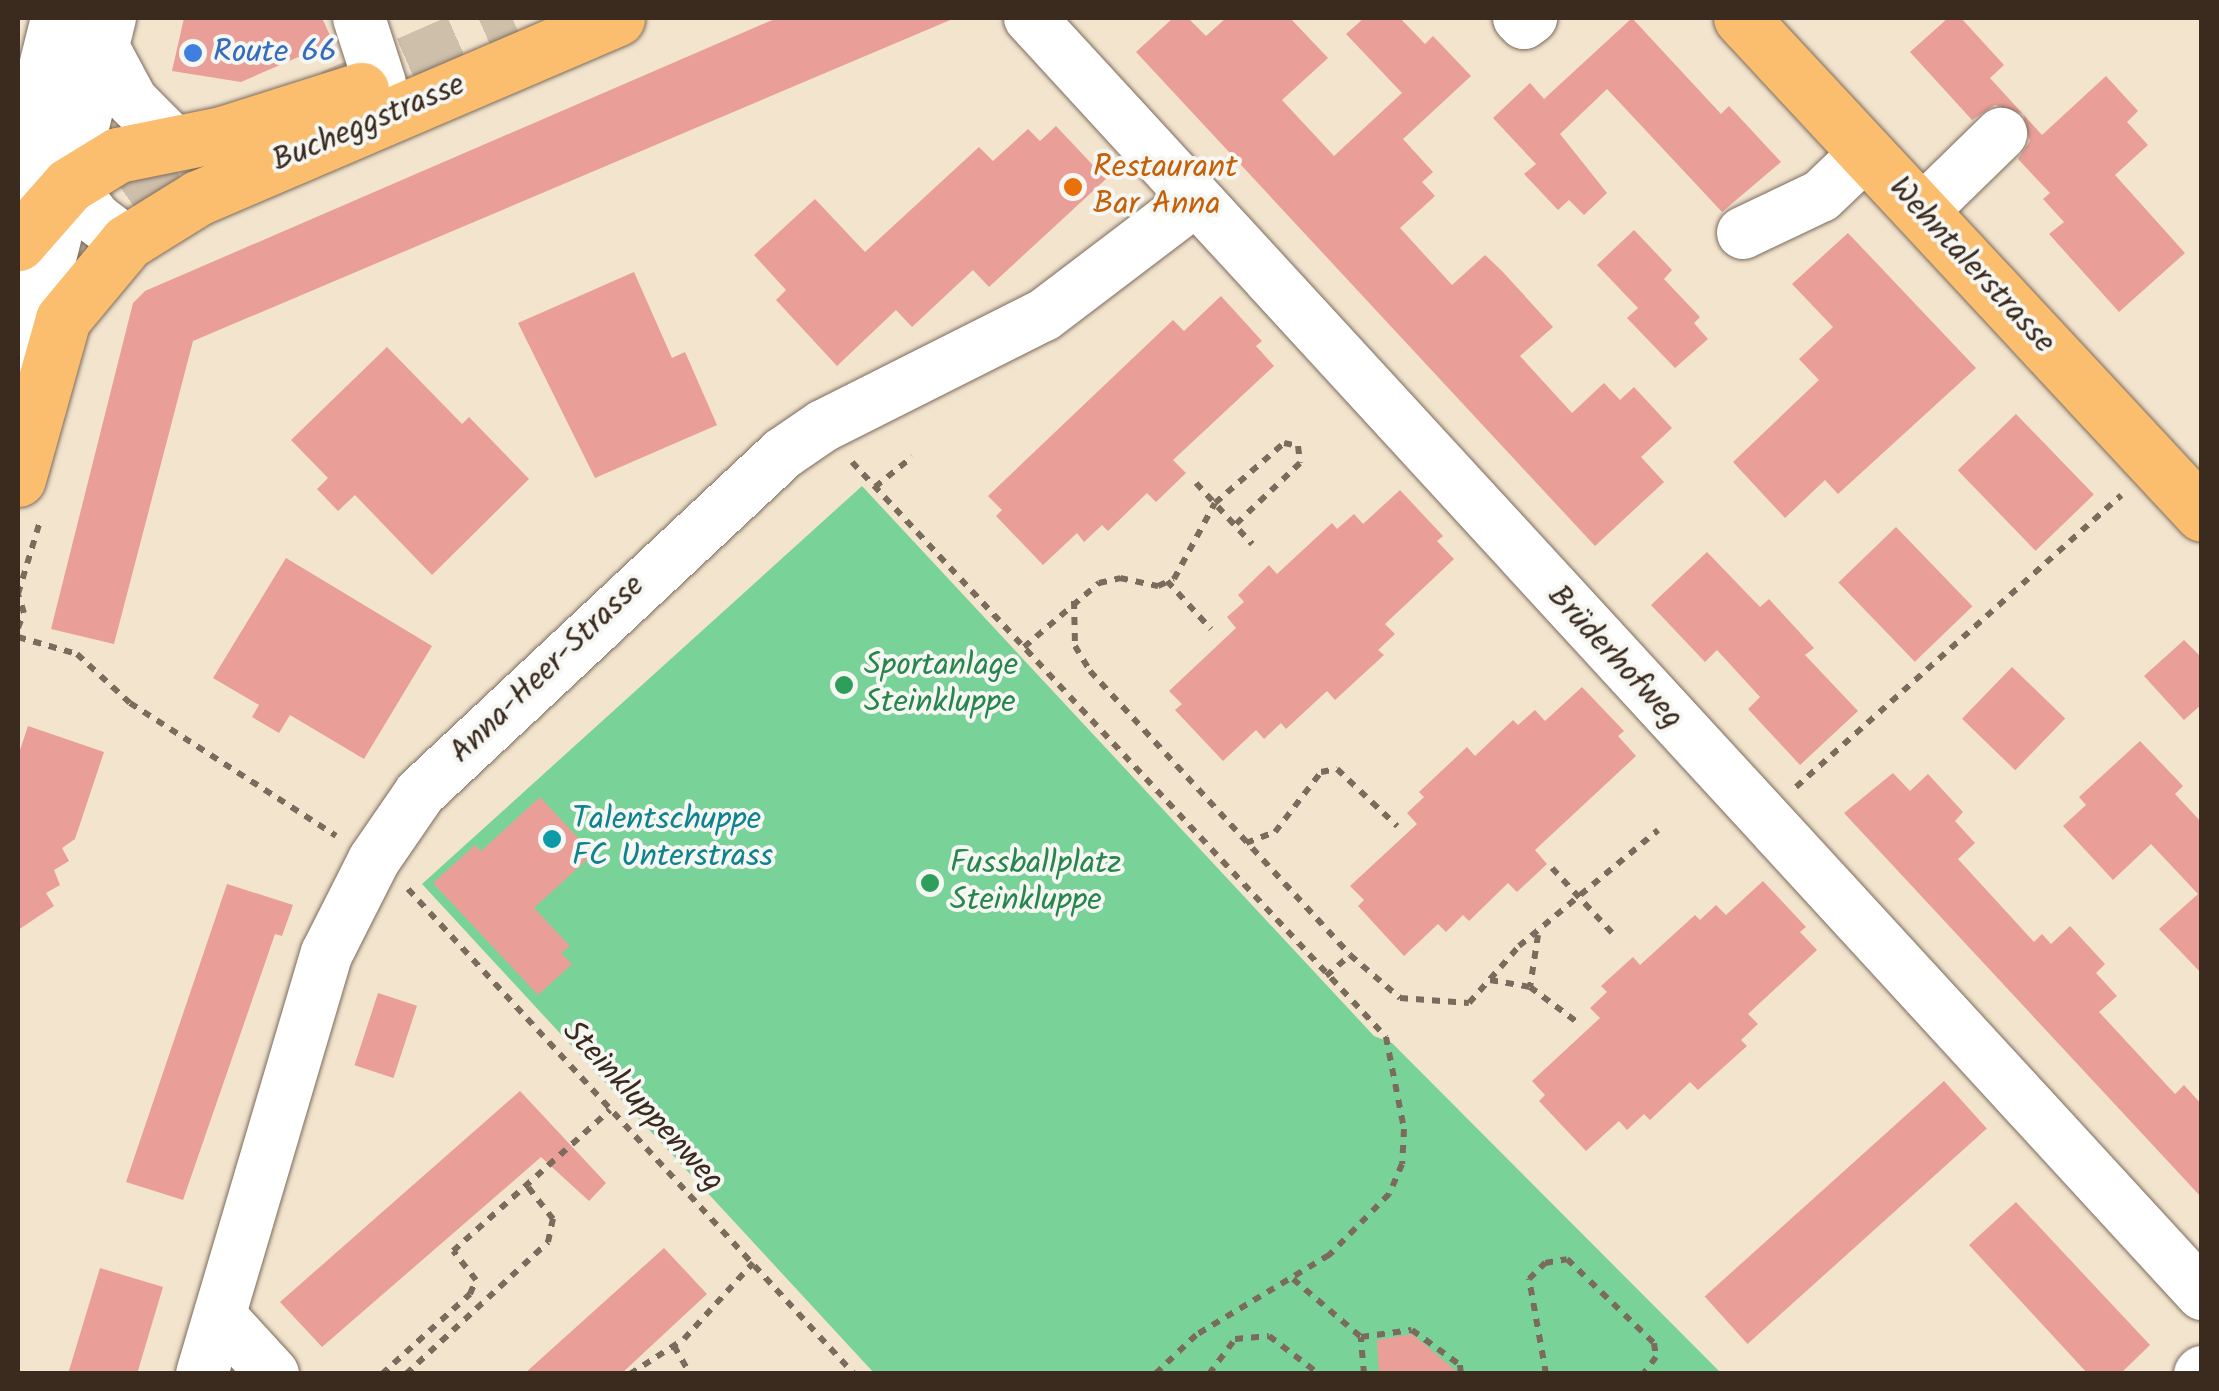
<!DOCTYPE html>
<meta charset="utf-8">
<style>
body{margin:0}
#map{position:relative;width:2219px;height:1391px;overflow:hidden;background:#f3e4ce;font-family:Kalam,sans-serif}
div>[style]{position:absolute}
[style*='--x']{left:calc(var(--x)*1px);top:calc(var(--y)*1px);width:calc(var(--w)*1px);rotate:calc(var(--a)*1deg)}
.green>*{inset:0;background:#79d399}
.building>*{inset:0;background:#e99e98;transform-origin:0 0}
.major-tunnel>*{height:55px;margin-top:-27.5px;transform-origin:0;background:repeating-linear-gradient(90deg,#cebfab 0 55px,transparent 0 83px)}
.path>*{height:6px;margin-top:-3px;transform-origin:0;background:repeating-linear-gradient(90deg,#7b6b5c 0 8px,transparent 0 16px)}
.roads{filter:drop-shadow(0 0 2px #7b6b5c) drop-shadow(0 0 2px #7b6b5c)}
.minor>*{height:52px;margin:-26px;padding:0 26px;transform-origin:26px;border-radius:26px;background:#fff}
.major>*{height:55px;margin:-27.5px;padding:0 27.5px;transform-origin:27.5px;border-radius:27.5px;background:#fbbd6e}
.dots>*{width:28px;height:28px;translate:-50% -50%;box-sizing:border-box;border:5px solid #f6f6f2;border-radius:50%}
span{translate:-50% -50%;white-space:nowrap;text-align:center;line-height:1.15;-webkit-text-stroke:8px #f6f6f2;paint-order:stroke}
.shop-label{font-size:32px;color:#366cbe}
.left{translate:0 -50%;text-align:left}
.street-label{font-size:32px;color:#3b2a1e}
.food-label{font-size:32px;color:#c56008}
.leisure-label{font-size:32px;color:#27864d}
.culture-label{font-size:32px;color:#0d838f}
.frame{position:absolute;inset:0;border:20px solid #3b2a1e;pointer-events:none}
</style>
<div id="map">
<div class="green">
<div style="clip-path:polygon(862px 486px,1374px 1036px,1392px 1043px,1721px 1373px,874px 1373px,422px 884px)"></div>
</div>
<div class="building">
<div style="clip-path:polygon(184px 18px,322px 18px,333px 42px,241px 82px,172px 71px)"></div>
<div style="clip-path:polygon(777px 18px,955px 18px,193px 341px,114px 644px,51px 629px,133px 303px,145px 291px)"></div>
<div style="clip-path:polygon(1173px 18px,1188px 18px,1206px 36px,1226px 18px,1290px 18px,1328px 58px,1282px 100px,1334px 156px,1402px 93px,1346px 34px,1364px 18px,1400px 18px,1425px 44px,1433px 36px,1471px 76px,1403px 139px,1433px 172px,1422px 182px,1435px 196px,1400px 228px,1452px 285px,1485px 255px,1502px 271px,1553px 327px,1520px 356px,1572px 413px,1604px 383px,1620px 400px,1634px 387px,1672px 428px,1641px 457px,1664px 482px,1595px 546px,1136px 52px)"></div>
<div style="clip-path:polygon(1632px 18px,1721px 114px,1729px 106px,1781px 162px,1722px 212px,1607px 89px,1560px 134px,1607px 193px,1584px 215px,1569px 200px,1558px 210px,1524px 174px,1536px 164px,1493px 118px,1530px 83px,1544px 99px)"></div>
<div style="clip-path:polygon(1948px 18px,1961px 18px,2004px 65px,1990px 78px,2042px 135px,2106px 76px,2138px 111px,2127px 122px,2148px 145px,2115px 175px,2185px 253px,2119px 312px,2049px 234px,2064px 222px,2043px 199px,2050px 193px,2018px 159px,2030px 141px,2023px 114px,1995px 105px,1972px 120px,1910px 52px)"></div>
<div style="clip-path:polygon(1056px 126px,1106px 179px,989px 287px,973px 270px,912px 327px,896px 310px,837px 366px,776px 300px,786px 290px,754px 255px,815px 199px,865px 252px,979px 147px,993px 161px,1028px 129px,1040px 141px)"></div>
<div style="clip-path:polygon(1634px 230px,1672px 270px,1664px 279px,1700px 317px,1694px 323px,1708px 339px,1675px 368px,1627px 318px,1638px 308px,1597px 265px)"></div>
<div style="clip-path:polygon(1848px 233px,1976px 368px,1838px 494px,1825px 480px,1785px 518px,1733px 462px,1819px 380px,1799px 359px,1833px 327px,1792px 284px)"></div>
<div style="clip-path:polygon(634px 272px,672px 358px,685px 352px,717px 425px,595px 478px,518px 323px)"></div>
<div style="clip-path:polygon(1221px 296px,1262px 341px,1256px 346px,1274px 366px,1173px 460px,1186px 473px,1156px 502px,1147px 493px,1108px 531px,1102px 525px,1084px 542px,1077px 533px,1043px 565px,996px 516px,1002px 510px,988px 496px,1173px 320px,1184px 331px)"></div>
<div style="clip-path:polygon(387px 347px,462px 424px,469px 417px,529px 479px,432px 575px,355px 495px,338px 511px,317px 489px,328px 478px,291px 440px)"></div>
<div style="left:2016px;top:414px;width:112px;height:81px;rotate:46deg"></div>
<div style="clip-path:polygon(1400px 490px,1443px 536px,1437px 541px,1454px 559px,1385px 624px,1395px 634px,1378px 650px,1384px 655px,1335px 700px,1327px 691px,1286px 729px,1281px 723px,1264px 739px,1256px 730px,1223px 761px,1175px 710px,1182px 704px,1169px 691px,1236px 628px,1227px 617px,1244px 602px,1238px 595px,1269px 565px,1277px 574px,1332px 523px,1337px 529px,1354px 514px,1363px 524px)"></div>
<div style="left:1896px;top:527px;width:110px;height:80px;rotate:46deg"></div>
<div style="clip-path:polygon(1707px 552px,1760px 607px,1769px 599px,1814px 648px,1805px 655px,1858px 711px,1800px 765px,1748px 709px,1760px 697px,1717px 650px,1705px 662px,1651px 605px)"></div>
<div style="clip-path:polygon(286px 558px,432px 646px,364px 759px,290px 715px,279px 733px,252px 717px,259px 705px,213px 678px)"></div>
<div style="clip-path:polygon(2184px 640px,2202px 658px,2202px 704px,2184px 720px,2144px 676px)"></div>
<div style="left:2012px;top:667px;width:74px;height:72px;rotate:44deg"></div>
<div style="clip-path:polygon(1582px 687px,1624px 731px,1618px 736px,1636px 756px,1535px 850px,1547px 864px,1517px 892px,1508px 883px,1469px 921px,1463px 915px,1446px 932px,1438px 924px,1404px 956px,1358px 906px,1364px 900px,1350px 886px,1417px 824px,1407px 813px,1424px 797px,1419px 792px,1467px 747px,1475px 756px,1513px 720px,1518px 725px,1535px 710px,1545px 721px)"></div>
<div style="clip-path:polygon(28px 726px,104px 752px,75px 839px,62px 848px,69px 861px,54px 870px,60px 885px,46px 893px,54px 906px,18px 930px,18px 756px)"></div>
<div style="clip-path:polygon(2140px 741px,2183px 786px,2175px 794px,2202px 823px,2202px 974px,2159px 929px,2198px 894px,2151px 844px,2113px 880px,2063px 826px,2086px 805px,2079px 797px)"></div>
<div style="clip-path:polygon(1893px 773px,1910px 791px,1928px 774px,1963px 812px,1955px 821px,1975px 843px,1958px 859px,2034px 942px,2042px 934px,2051px 944px,2070px 926px,2105px 964px,2096px 973px,2117px 996px,2099px 1012px,2175px 1094px,2184px 1085px,2202px 1105px,2202px 1198px,1844px 813px)"></div>
<div style="clip-path:polygon(540px 797px,593px 854px,534px 908px,570px 946px,561px 953px,572px 964px,538px 995px,433px 883px,475px 845px,481px 851px)"></div>
<div style="clip-path:polygon(1763px 881px,1806px 927px,1800px 932px,1817px 950px,1748px 1014px,1758px 1024px,1741px 1040px,1747px 1046px,1698px 1090px,1690px 1082px,1650px 1120px,1644px 1114px,1627px 1130px,1619px 1121px,1586px 1151px,1539px 1101px,1545px 1095px,1532px 1081px,1600px 1018px,1590px 1008px,1607px 992px,1601px 986px,1633px 957px,1640px 965px,1695px 915px,1700px 920px,1716px 905px,1726px 915px)"></div>
<div style="clip-path:polygon(227px 884px,293px 905px,282px 936px,275px 934px,183px 1200px,126px 1182px)"></div>
<div style="left:378px;top:993px;width:41px;height:76px;rotate:18deg"></div>
<div style="left:1944px;top:1081px;width:64px;height:322px;rotate:48deg"></div>
<div style="clip-path:polygon(520px 1091px,606px 1183px,589px 1201px,541px 1157px,322px 1347px,280px 1302px)"></div>
<div style="clip-path:polygon(2016px 1202px,2150px 1345px,2120px 1374px,2088px 1374px,1969px 1245px)"></div>
<div style="clip-path:polygon(664px 1248px,707px 1294px,621px 1374px,524px 1374px)"></div>
<div style="clip-path:polygon(100px 1268px,163px 1287px,137px 1374px,68px 1374px)"></div>
<div style="clip-path:polygon(1412px 1334px,1460px 1374px,1379px 1374px,1377px 1340px)"></div>
</div>
<div class="major-tunnel">
<div style="--x:332;--y:97;--w:197;--a:-23.7"></div>
<div style="--x:67;--y:255;--w:157;--a:-35.4"></div>
<div style="--x:195;--y:164;--w:67;--a:-25.8"></div>
</div>
<div class="path">
<div style="--x:852;--y:462;--w:785;--a:47.12"></div>
<div style="--x:1386;--y:1037;--w:94;--a:78.9"></div>
<div style="--x:1404;--y:1129;--w:35;--a:93"></div>
<div style="--x:1402;--y:1164;--w:33;--a:113"></div>
<div style="--x:1389;--y:1194;--w:86;--a:134.5"></div>
<div style="--x:1329;--y:1255;--w:155;--a:149"></div>
<div style="--x:1196;--y:1335;--w:57;--a:136.4"></div>
<div style="--x:1196;--y:483;--w:83;--a:47.4"></div>
<div style="--x:875;--y:487;--w:48;--a:-39"></div>
<div style="--x:1167;--y:581;--w:65;--a:47.5"></div>
<div style="--x:1074;--y:601;--w:45;--a:88.7"></div>
<div style="--x:1075;--y:646;--w:29;--a:59"></div>
<div style="--x:1090;--y:671;--w:385;--a:47.5"></div>
<div style="--x:1350;--y:955;--w:66;--a:40.7"></div>
<div style="--x:1400;--y:998;--w:69;--a:4.1"></div>
<div style="--x:1469;--y:1003;--w:76;--a:-48.7"></div>
<div style="--x:1519;--y:946;--w:181;--a:-39.8"></div>
<div style="--x:18;--y:628;--w:16;--a:-68"></div>
<div style="--x:24;--y:613;--w:20;--a:-108"></div>
<div style="--x:18;--y:594;--w:76;--a:-73.2"></div>
<div style="--x:18;--y:637;--w:61;--a:16.1"></div>
<div style="--x:77;--y:654;--w:72;--a:42.8"></div>
<div style="--x:130;--y:703;--w:245;--a:32.8"></div>
<div style="--x:1024;--y:647;--w:99;--a:-40.5"></div>
<div style="--x:1099;--y:583;--w:22;--a:-13"></div>
<div style="--x:1120;--y:578;--w:39;--a:12"></div>
<div style="--x:1158;--y:586;--w:17;--a:-24"></div>
<div style="--x:1174;--y:579;--w:86;--a:-61.7"></div>
<div style="--x:1215;--y:503;--w:91;--a:-41"></div>
<div style="--x:1284;--y:443;--w:14;--a:12"></div>
<div style="--x:1298;--y:446;--w:17;--a:83"></div>
<div style="--x:1300;--y:463;--w:90;--a:136.4"></div>
<div style="--x:1796;--y:787;--w:437;--a:-41.9"></div>
<div style="--x:1246;--y:843;--w:31;--a:-21"></div>
<div style="--x:1275;--y:832;--w:76;--a:-52.5"></div>
<div style="--x:1321;--y:772;--w:16;--a:-11"></div>
<div style="--x:1337;--y:769;--w:83;--a:43.5"></div>
<div style="--x:1552;--y:868;--w:93;--a:47.2"></div>
<div style="--x:408;--y:889;--w:659;--a:47.4"></div>
<div style="--x:1538;--y:935;--w:53;--a:98.7"></div>
<div style="--x:1530;--y:987;--w:59;--a:36.7"></div>
<div style="--x:1326;--y:976;--w:32;--a:-41"></div>
<div style="--x:1490;--y:980;--w:41;--a:9.9"></div>
<div style="--x:1293;--y:1279;--w:89;--a:40.5"></div>
<div style="--x:674;--y:1346;--w:32;--a:60"></div>
<div style="--x:382;--y:1374;--w:119;--a:-42.3"></div>
<div style="--x:470;--y:1294;--w:15;--a:-67"></div>
<div style="--x:476;--y:1280;--w:37;--a:-128"></div>
<div style="--x:453;--y:1251;--w:211;--a:-41.9"></div>
<div style="--x:406;--y:1374;--w:194;--a:-42.9"></div>
<div style="--x:548;--y:1242;--w:24;--a:-78"></div>
<div style="--x:553;--y:1219;--w:41;--a:-128"></div>
<div style="--x:630;--y:1374;--w:64;--a:-32.9"></div>
<div style="--x:684;--y:1339;--w:103;--a:-47.8"></div>
<div style="--x:1209;--y:1374;--w:44;--a:-53.4"></div>
<div style="--x:1235;--y:1339;--w:34;--a:-5"></div>
<div style="--x:1269;--y:1336;--w:63;--a:37.2"></div>
<div style="--x:1364;--y:1374;--w:37;--a:-95"></div>
<div style="--x:1361;--y:1337;--w:51;--a:-7.8"></div>
<div style="--x:1412;--y:1330;--w:59;--a:36.1"></div>
<div style="--x:1460;--y:1365;--w:9;--a:84"></div>
<div style="--x:1546;--y:1374;--w:97;--a:-100.1"></div>
<div style="--x:1529;--y:1279;--w:23;--a:-45"></div>
<div style="--x:1545;--y:1263;--w:22;--a:-10"></div>
<div style="--x:1567;--y:1259;--w:121;--a:44"></div>
<div style="--x:1654;--y:1343;--w:14;--a:82"></div>
<div style="--x:1656;--y:1357;--w:21;--a:127"></div>
</div>
<div class="roads">
<div class="minor">
<div style="--x:359;--y:18;--w:68;--a:72.1"></div>
<div style="--x:1030;--y:18;--w:1733;--a:47.43"></div>
<div style="--x:1519;--y:18;--w:7;--a:45"></div>
<div style="--x:1524;--y:23;--w:9;--a:-36"></div>
<div style="--x:103;--y:47;--w:61;--a:61.8"></div>
<div style="--x:132;--y:101;--w:58;--a:45"></div>
<div style="--x:37;--y:105;--w:86;--a:68.2"></div>
<div style="--x:69;--y:185;--w:43;--a:51.5"></div>
<div style="--x:96;--y:219;--w:39;--a:37"></div>
<div style="--x:18;--y:175;--w:162;--a:-76"></div>
<div style="--x:1921;--y:212;--w:112;--a:-44.3"></div>
<div style="--x:1743;--y:233;--w:86;--a:-25.4"></div>
<div style="--x:1821;--y:196;--w:62;--a:-43.7"></div>
<div style="--x:20;--y:379;--w:372;--a:-76"></div>
<div style="--x:221;--y:1317;--w:77;--a:47.6"></div>
<div style="--x:202;--y:1374;--w:439;--a:-73.5"></div>
<div style="--x:327;--y:953;--w:104;--a:-63.2"></div>
<div style="--x:374;--y:860;--w:81;--a:-55.5"></div>
<div style="--x:420;--y:793;--w:496;--a:-43.1"></div>
<div style="--x:782;--y:454;--w:50;--a:-34.3"></div>
<div style="--x:823;--y:426;--w:247;--a:-26.7"></div>
<div style="--x:1044;--y:315;--w:187;--a:-37.2"></div>
<div style="--x:2200;--y:1374;--w:3;--a:-45"></div>
</div>
<div class="major">
<div style="--x:1741;--y:18;--w:677;--a:47.09"></div>
<div style="--x:18;--y:243;--w:77;--a:-48.7"></div>
<div style="--x:69;--y:185;--w:57;--a:-31.5"></div>
<div style="--x:118;--y:155;--w:106;--a:-11.4"></div>
<div style="--x:222;--y:134;--w:146;--a:-17.6"></div>
<div style="--x:18;--y:479;--w:166;--a:-74.3"></div>
<div style="--x:63;--y:319;--w:100;--a:-50.3"></div>
<div style="--x:127;--y:242;--w:84;--a:-31.8"></div>
<div style="--x:198;--y:198;--w:456;--a:-23.2"></div>
</div>
</div>
<div class="dots">
<div style="left:193px;top:53px;background:#3f7fe0"></div>
<div style="left:1073px;top:187px;background:#e8710a"></div>
<div style="left:844px;top:685px;background:#2e9e5b"></div>
<div style="left:552px;top:839px;background:#0f9aa8"></div>
<div style="left:930px;top:883px;background:#2e9e5b"></div>
</div>
<div class="shop-label">
<span class="left" style="left:213px;top:53px">Route 66</span>
</div>
<div class="street-label">
<span style="left:369px;top:124px;rotate:-23deg">Bucheggstrasse</span>
<span style="left:1971px;top:266px;rotate:47deg">Wehntalerstrasse</span>
<span style="left:1614px;top:658px;rotate:47deg">Brüderhofweg</span>
<span style="left:548px;top:670px;rotate:-44deg">Anna-Heer-Strasse</span>
<span style="left:642px;top:1107px;rotate:47deg">Steinkluppenweg</span>
</div>
<div class="food-label">
<span class="left" style="left:1093px;top:187px">Restaurant<br>Bar Anna</span>
</div>
<div class="leisure-label">
<span class="left" style="left:864px;top:685px">Sportanlage<br>Steinkluppe</span>
<span class="left" style="left:950px;top:883px">Fussballplatz<br>Steinkluppe</span>
</div>
<div class="culture-label">
<span class="left" style="left:572px;top:839px">Talentschuppe<br>FC Unterstrass</span>
</div>
<div class="frame"></div>
</div>
